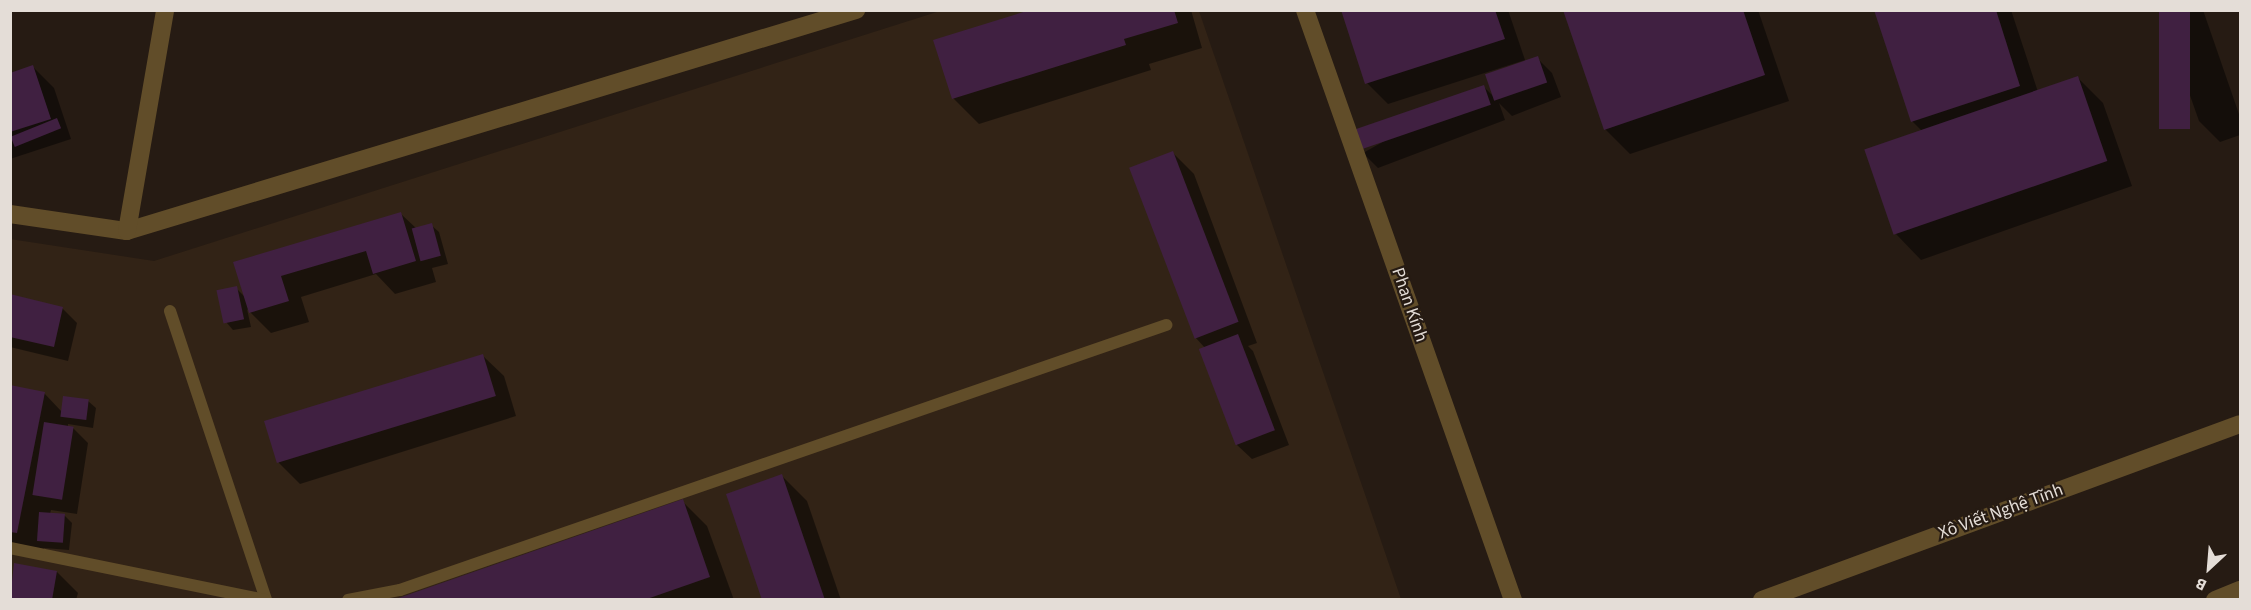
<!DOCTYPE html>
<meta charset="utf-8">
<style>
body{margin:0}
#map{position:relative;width:2251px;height:610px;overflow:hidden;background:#261b13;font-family:"Source Sans 3",sans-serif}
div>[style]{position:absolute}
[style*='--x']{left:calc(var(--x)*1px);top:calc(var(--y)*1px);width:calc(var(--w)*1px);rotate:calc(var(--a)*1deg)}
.built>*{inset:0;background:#322316}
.shadow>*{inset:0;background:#0007}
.building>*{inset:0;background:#402041;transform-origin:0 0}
.service>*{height:12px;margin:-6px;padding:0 6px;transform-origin:6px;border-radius:6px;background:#614d29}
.minor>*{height:18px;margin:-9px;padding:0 9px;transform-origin:9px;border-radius:9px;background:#614d29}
.tertiary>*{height:18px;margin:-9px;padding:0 9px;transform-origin:9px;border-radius:9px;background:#614d29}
span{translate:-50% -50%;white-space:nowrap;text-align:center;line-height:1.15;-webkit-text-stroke:4.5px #261b13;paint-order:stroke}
.street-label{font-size:18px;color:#e4ddd7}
.frame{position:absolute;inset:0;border:12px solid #e4ddd7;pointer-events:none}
.north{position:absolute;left:2179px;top:538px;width:60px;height:60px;-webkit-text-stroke:4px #261b13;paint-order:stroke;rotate:206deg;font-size:16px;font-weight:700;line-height:24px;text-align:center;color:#e4ddd7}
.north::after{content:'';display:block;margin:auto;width:21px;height:27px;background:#e4ddd7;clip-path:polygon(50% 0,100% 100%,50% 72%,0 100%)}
</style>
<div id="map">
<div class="built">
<div style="clip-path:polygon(940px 11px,1199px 11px,1401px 599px,11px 599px,10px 239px,154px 261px)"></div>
</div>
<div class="shadow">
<div style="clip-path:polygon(1035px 10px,1191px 10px,1202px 48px,1149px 64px,1151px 70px,979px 124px,953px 98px)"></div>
<div style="clip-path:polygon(1343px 10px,1508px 10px,1525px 60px,1388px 104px,1367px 83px)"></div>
<div style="clip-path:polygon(1564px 10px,1758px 10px,1789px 101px,1630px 154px,1605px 129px)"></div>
<div style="clip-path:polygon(1875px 10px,2011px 10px,2038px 92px,2078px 78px,2103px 103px,2132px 186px,1921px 260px,1896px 234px,1923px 132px,1912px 121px)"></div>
<div style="clip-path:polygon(2160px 10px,2203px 10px,2240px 117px,2240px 135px,2220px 142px,2199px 121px)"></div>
<div style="clip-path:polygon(1537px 58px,1552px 73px,1561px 97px,1512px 116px,1499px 103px,1505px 120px,1378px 168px,1363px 153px,1483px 86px,1496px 99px)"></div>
<div style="clip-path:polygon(33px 67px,54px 88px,71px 139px,10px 159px,10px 75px)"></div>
<div style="clip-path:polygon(1173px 153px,1194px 174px,1257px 343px,1248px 346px,1253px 351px,1289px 445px,1252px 459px,1237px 445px,1205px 348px,1195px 337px)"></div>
<div style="clip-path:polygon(401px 214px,417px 229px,431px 225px,439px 232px,448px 264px,432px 268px,436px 282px,395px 294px,376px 274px,301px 297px,309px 322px,271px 333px,247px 309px,251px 327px,233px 330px,226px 322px,236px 288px,246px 298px,235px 263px)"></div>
<div style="clip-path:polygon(10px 296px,62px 308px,77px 323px,68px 361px,10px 347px)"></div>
<div style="clip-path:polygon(483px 356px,504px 376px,516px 416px,300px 484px,279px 463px,266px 423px)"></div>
<div style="clip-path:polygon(10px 387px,44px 393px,62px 412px,88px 401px,96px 408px,93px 428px,68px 424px,68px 427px,73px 428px,88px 443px,77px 514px,51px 510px,50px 514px,64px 515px,72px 523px,69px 550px,44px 548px,42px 558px,10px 551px)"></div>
<div style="clip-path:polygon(782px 476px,807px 501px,841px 600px,764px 600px)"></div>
<div style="clip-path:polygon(682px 501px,707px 526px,734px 600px,397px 600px)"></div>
<div style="clip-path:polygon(15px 565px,57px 572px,78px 593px,76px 600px,10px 600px)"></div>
</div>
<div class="building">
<div style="clip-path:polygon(1030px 10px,1174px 10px,1178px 23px,1124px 39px,1126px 45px,952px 99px,933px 40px)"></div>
<div style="clip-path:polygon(1341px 10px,1495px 10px,1505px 39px,1365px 84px)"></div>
<div style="clip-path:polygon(1563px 10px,1743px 10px,1765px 75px,1604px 130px)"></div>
<div style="clip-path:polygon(1874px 10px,1996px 10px,2020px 86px,1911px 122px)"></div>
<div style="left:2159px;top:10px;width:31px;height:119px"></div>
<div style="left:1538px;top:56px;width:28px;height:56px;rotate:71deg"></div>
<div style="clip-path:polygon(33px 65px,51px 119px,10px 132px,10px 73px)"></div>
<div style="left:2078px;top:76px;width:90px;height:226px;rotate:71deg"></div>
<div style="left:1484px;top:85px;width:21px;height:139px;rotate:71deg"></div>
<div style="left:57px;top:118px;width:11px;height:50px;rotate:68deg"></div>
<div style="left:1173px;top:151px;width:183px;height:47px;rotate:69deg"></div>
<div style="clip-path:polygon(401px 212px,416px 261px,373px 274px,366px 251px,281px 276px,289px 301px,249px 313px,233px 262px)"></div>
<div style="left:432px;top:223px;width:34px;height:21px;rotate:75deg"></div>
<div style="left:237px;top:286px;width:34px;height:21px;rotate:78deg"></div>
<div style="clip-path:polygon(10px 294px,63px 307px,54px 347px,10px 337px)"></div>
<div style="left:1238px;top:334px;width:103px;height:42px;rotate:69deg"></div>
<div style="left:483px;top:354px;width:44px;height:229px;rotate:73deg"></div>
<div style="clip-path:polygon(10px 385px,45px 392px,17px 533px,10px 532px)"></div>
<div style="left:63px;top:396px;width:26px;height:21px;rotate:7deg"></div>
<div style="left:44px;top:422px;width:30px;height:74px;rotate:9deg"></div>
<div style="clip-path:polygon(782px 474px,825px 600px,762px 600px,726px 494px)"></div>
<div style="clip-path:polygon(683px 499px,710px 577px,644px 600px,393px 600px)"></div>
<div style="left:39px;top:512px;width:26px;height:29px;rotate:4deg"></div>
<div style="clip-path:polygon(14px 563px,57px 571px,52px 600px,10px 600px)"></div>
</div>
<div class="service">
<div style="--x:170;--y:311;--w:305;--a:71.6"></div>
<div style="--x:10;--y:548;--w:260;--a:11.5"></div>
<div style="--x:348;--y:600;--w:53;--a:-10.9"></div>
<div style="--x:400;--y:590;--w:811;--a:-19.08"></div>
</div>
<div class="minor">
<div style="--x:1305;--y:10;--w:626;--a:70.58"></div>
<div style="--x:10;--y:214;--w:118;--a:8.3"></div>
<div style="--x:127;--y:231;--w:762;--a:-16.86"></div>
<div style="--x:127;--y:231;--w:224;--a:-80.2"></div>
</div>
<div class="tertiary">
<div style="--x:1762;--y:600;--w:509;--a:-20.21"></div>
<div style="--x:2215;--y:600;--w:27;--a:-22"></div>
</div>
<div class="street-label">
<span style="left:1409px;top:305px;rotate:71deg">Phan Kính</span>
<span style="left:2001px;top:512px;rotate:-20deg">Xô Viết Nghệ Tĩnh</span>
</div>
<div class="frame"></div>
<div class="north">B</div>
</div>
